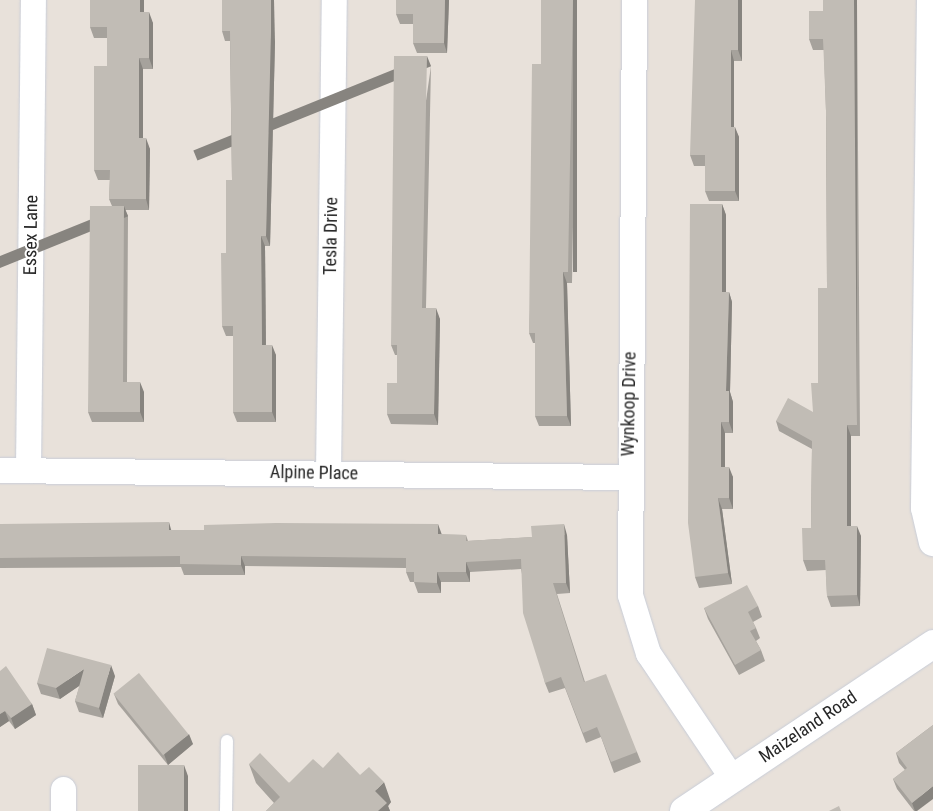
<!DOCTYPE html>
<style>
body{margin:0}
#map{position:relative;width:933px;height:811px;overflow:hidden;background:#e8e1da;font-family:"Roboto Condensed",sans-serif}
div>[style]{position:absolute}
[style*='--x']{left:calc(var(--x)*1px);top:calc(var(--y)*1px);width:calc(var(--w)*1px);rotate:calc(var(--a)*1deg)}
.roads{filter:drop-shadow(0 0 1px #c8cdd8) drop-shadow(0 0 1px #c8cdd8)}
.service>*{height:12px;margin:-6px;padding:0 6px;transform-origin:6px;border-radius:6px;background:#fff}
.minor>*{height:25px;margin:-12.5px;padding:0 12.5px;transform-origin:12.5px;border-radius:12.5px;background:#fff}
.secondary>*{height:28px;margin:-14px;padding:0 14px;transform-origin:14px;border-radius:14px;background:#fff}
.wall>*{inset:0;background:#a6a29c}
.shaded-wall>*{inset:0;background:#87847f;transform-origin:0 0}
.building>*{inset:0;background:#c1bcb5;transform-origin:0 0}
span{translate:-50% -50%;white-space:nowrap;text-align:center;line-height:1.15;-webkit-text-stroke:4px #fff;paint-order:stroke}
.street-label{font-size:18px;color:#272727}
</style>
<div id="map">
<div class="roads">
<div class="service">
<div style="--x:226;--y:811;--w:70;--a:-89.2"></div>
</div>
<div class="minor">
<div style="--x:634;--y:0;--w:595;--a:90.39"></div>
<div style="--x:630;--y:595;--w:61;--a:72.8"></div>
<div style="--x:648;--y:653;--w:151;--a:56.1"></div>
<div style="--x:0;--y:470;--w:627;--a:0.64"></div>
<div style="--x:28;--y:470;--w:470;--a:-89.4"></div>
<div style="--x:328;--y:473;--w:473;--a:-89.3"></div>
<div style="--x:63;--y:811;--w:22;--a:-90"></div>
</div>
<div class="secondary">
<div style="--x:931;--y:0;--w:508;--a:90.68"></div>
<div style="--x:925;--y:508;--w:35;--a:77"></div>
<div style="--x:684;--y:811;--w:300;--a:-33.8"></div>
</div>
</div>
<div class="wall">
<div style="clip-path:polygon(144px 0,144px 12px,153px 23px,153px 69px,143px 69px,143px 138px,150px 149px,149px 210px,125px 210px,128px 216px,127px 382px,144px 392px,144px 422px,92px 422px,88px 412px,112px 206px,109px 199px,110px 180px,98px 180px,94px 170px,107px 66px,107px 38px,94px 38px,90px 27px)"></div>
<div style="clip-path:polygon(222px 0,275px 42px,270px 246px,265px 246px,266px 345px,276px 355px,276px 422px,237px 422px,233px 412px,233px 336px,226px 336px,222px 326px,226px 253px,232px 180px,230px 41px,225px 41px,222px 31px)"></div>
<div style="clip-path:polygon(449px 0,447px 53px,417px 53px,413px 43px,413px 24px,400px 24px,396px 14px)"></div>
<div style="clip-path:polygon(541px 0,577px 0,572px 283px,567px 283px,571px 426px,539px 426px,535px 416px,535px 343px,533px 343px,529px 333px,541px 64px)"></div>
<div style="clip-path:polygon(742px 0,742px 61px,734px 61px,734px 127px,739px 137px,739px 201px,709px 201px,705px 191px,705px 166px,694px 166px,690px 155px)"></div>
<div style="clip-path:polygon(823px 0,857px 0,860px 436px,851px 436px,851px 526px,861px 536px,860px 606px,831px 607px,827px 596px,826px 570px,807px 571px,803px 560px,811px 528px,812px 449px,779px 431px,776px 421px,813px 412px,818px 383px,827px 288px,826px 111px,824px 50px,813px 50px,809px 39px,823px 11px)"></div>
<div style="clip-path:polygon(431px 66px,426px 308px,440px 319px,438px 425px,391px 424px,387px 414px,397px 383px,397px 355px,395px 355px,391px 345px)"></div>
<div style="clip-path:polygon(722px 204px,726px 215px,726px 292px,729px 292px,732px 302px,730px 392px,733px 402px,733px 433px,725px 433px,725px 467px,733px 477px,733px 509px,722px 509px,732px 584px,699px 588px,695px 577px)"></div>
<div style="clip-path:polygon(0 524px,172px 530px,466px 535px,468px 541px,567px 535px,570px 593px,557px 594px,585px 682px,637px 752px,641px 762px,614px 773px,601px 737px,586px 743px,565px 688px,549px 693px,545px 683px,521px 569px,470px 572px,470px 582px,441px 582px,441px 593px,418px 593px,414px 582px,410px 582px,406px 572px,406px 568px,245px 566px,245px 575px,184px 575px,181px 567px,0 568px)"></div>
<div style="clip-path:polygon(758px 606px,762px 617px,753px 622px,756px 628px,760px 638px,756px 641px,761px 650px,765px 661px,739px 675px,708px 619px,704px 608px)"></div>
<div style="clip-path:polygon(0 671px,32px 704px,36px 715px,15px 729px,9px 721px,0 727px)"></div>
<div style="clip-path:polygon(115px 676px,103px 718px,79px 712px,75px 701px,80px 685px,60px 699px,41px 694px,37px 683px)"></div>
<div style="clip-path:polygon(114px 694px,193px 744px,168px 765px,118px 704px)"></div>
<div style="clip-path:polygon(933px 725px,917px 811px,914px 811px,897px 789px,893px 779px,905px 770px,899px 763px,896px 753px)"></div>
<div style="clip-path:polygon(249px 764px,289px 783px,323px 768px,360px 775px,391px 802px,388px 806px,390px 811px,266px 811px,274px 803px,256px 783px)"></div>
</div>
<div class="shaded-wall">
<div style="clip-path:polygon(140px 0,144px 0,144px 23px,140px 12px)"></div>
<div style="clip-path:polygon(271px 0,274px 0,275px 42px,270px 246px,266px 236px)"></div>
<div style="clip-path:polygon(445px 0,449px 0,447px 53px,444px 43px)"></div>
<div style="left:573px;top:0;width:4px;height:272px"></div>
<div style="clip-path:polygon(738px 0,742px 0,742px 61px,738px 50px)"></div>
<div style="left:854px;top:0;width:3px;height:425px"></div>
<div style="clip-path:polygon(149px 12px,153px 23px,153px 69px,149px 58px)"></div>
<div style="clip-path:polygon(731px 50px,734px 61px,734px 137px,731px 127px)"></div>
<div style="left:427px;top:56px;width:11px;height:252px;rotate:68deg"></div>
<div style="clip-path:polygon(139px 58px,143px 69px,143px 149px,139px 138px)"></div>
<div style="clip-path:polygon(735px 127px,739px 137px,739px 201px,735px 191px)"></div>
<div style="clip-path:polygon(146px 138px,150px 149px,149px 210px,146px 199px)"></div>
<div style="clip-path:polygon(722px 204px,726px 215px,726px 302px,722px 292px)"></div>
<div style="left:124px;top:206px;width:11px;height:176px;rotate:68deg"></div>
<div style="clip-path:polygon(261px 236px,265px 246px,266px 355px,262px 345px)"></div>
<div style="clip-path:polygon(563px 272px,567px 283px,571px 426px,567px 416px)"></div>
<div style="clip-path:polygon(729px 292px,732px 302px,730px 392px,733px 402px,733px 433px,729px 422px,726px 391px)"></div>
<div style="clip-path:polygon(436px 308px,440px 319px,438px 425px,434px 414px)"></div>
<div style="clip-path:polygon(272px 345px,276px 355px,276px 422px,272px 412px)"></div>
<div style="clip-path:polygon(140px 382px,144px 392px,144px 422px,140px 412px)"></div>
<div style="clip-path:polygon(721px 422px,725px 433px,725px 477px,721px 467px)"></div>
<div style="clip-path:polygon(847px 425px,851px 436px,851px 537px,847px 526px)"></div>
<div style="clip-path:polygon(729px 467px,733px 477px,733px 509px,729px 498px)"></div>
<div style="clip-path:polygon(718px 498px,722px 509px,732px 584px,728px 573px)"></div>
<div style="clip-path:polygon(169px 522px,172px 533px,169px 530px)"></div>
<div style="clip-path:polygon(438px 524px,442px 535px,438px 534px)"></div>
<div style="clip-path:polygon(564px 524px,567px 535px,570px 593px,566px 583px)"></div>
<div style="clip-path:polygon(857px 526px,861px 536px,860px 606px,857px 595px)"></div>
<div style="clip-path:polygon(241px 556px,245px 566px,245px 575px,241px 565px)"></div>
<div style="clip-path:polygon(466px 562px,470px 572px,470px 582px,466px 572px)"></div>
<div style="clip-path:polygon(437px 572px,441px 582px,441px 593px,437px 583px)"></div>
<div style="clip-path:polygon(111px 665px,115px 676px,103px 718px,99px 708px)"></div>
<div style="clip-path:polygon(84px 669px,88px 680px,60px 699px,56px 688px)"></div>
<div style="clip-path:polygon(32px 704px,36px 715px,15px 729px,11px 718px)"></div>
<div style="clip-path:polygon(5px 711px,9px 721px,0 727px,0 714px)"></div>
<div style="clip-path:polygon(189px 734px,193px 744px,168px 765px,164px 754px)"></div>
<div style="clip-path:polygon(184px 765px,188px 776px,188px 811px,184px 811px)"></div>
<div style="clip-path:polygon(384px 782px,391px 802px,388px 806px,390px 811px,378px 811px,375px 791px)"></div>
<div style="clip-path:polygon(933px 786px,933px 799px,917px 811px,915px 811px,912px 803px)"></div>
</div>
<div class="building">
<div style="clip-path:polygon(90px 0,140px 0,140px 12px,149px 12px,149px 58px,139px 58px,139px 138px,146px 138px,146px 199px,109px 199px,110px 170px,94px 170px,94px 66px,107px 66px,107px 27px,90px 27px)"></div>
<div style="clip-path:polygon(222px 0,271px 0,271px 31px,266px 236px,261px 236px,262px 345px,272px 345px,272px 412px,233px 412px,233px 326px,222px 326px,221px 253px,226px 253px,226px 180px,232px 180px,230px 31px,222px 31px)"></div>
<div style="clip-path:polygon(396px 0,445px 0,444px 43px,413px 43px,413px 14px,396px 14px)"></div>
<div style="clip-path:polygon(541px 0,573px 0,568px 272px,563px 272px,567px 416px,535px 416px,535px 333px,529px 333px,532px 64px,541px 64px)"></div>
<div style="clip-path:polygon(695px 0,738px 0,738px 50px,731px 50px,731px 127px,735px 127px,735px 191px,705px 191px,705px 155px,690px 155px)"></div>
<div style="clip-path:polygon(823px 0,854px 0,857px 425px,847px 425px,847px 526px,857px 526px,857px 595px,827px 596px,825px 560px,803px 560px,802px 528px,811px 528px,812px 441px,776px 421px,788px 398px,813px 412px,811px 383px,818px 383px,818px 288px,827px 288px,826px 111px,823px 39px,809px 39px,809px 11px,823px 11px)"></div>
<div style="clip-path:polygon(394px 56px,427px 56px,422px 308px,436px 308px,434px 414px,387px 414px,387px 383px,397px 383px,397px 345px,391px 345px)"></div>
<div style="clip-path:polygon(690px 204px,722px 204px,722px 292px,729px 292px,726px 391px,729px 391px,729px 422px,721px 422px,721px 467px,729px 467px,729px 498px,718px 498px,728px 573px,695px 577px,688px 523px)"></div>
<div style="clip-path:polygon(90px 206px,124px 206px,123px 382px,140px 382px,140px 412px,88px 412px)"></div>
<div style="clip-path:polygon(169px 522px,169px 530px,204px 530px,204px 525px,276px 523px,438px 524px,438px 534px,466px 535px,466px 541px,532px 537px,531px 526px,564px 524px,566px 583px,553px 583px,584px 682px,606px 674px,637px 752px,611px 762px,597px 727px,583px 733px,561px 677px,545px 683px,523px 613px,521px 559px,466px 562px,466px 572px,437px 572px,437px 583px,414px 582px,414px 572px,406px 572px,406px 558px,241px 556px,241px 565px,180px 564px,180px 556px,0 558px,0 524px)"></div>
<div style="clip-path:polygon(747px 585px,758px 606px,748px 612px,756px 628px,750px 631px,761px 650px,735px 665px,704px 608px)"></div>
<div style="clip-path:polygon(47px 648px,111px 665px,99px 708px,75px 701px,84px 669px,56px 688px,37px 683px)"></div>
<div style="clip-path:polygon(6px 666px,32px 704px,11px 718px,5px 711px,0 714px,0 671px)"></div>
<div style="left:139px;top:673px;width:79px;height:33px;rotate:51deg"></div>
<div style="clip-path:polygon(933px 725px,933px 786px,912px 803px,893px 779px,907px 768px,896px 753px)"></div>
<div style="clip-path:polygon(338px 752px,360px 775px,369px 767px,384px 782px,375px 791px,387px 803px,378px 811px,266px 811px,280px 797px,249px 764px,260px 753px,289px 783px,313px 759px,323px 768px)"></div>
<div style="left:138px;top:765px;width:46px;height:46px"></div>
<div style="clip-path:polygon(839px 806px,841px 811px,829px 811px)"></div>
</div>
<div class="street-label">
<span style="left:31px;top:235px;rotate:-89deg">Essex Lane</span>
<span style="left:331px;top:236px;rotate:-89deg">Tesla Drive</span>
<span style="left:629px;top:404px;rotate:-89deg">Wynkoop Drive</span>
<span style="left:314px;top:473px;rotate:1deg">Alpine Place</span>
<span style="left:808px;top:727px;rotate:-34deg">Maizeland Road</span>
</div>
</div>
